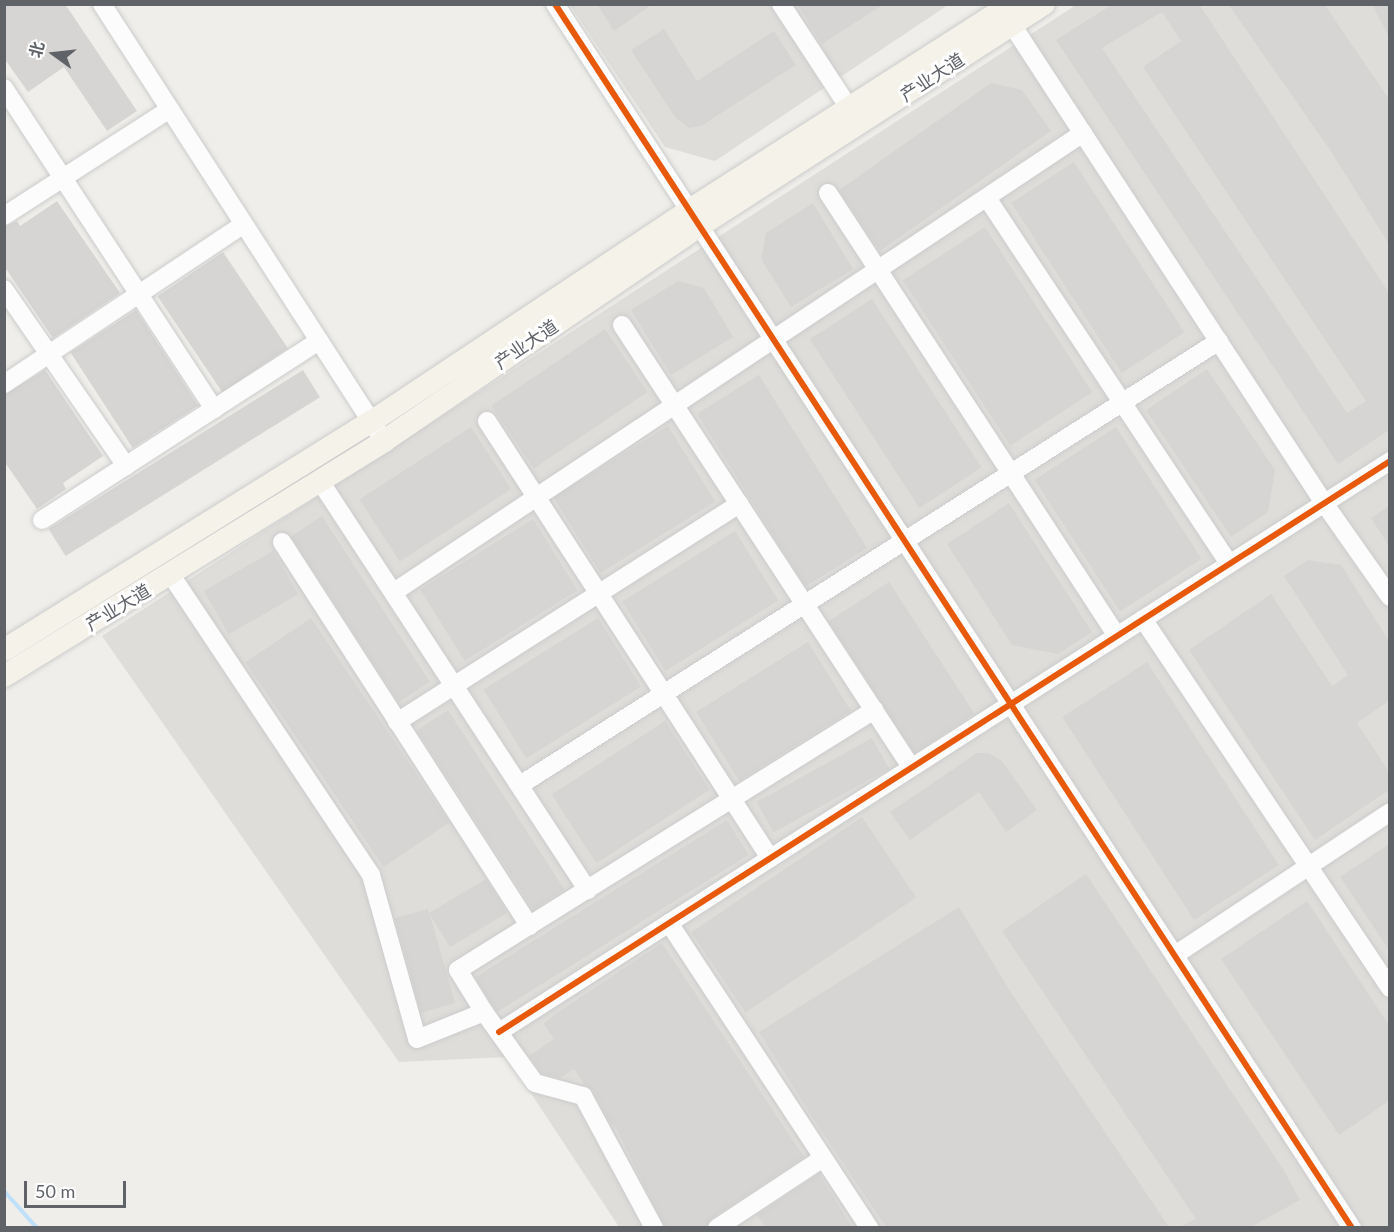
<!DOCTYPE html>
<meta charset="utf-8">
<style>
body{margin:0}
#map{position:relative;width:1394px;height:1232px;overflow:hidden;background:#efeeea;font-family:Lato,"Noto Sans SC",sans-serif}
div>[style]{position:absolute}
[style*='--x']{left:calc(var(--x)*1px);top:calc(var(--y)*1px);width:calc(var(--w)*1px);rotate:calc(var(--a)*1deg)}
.industrial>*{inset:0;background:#dfddda}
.stream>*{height:4px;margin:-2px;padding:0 2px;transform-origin:2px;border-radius:2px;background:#bfe0f9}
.building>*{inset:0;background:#d6d5d3;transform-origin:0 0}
.roads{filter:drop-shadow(0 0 2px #cbcccc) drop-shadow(0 0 2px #cbcccc)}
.minor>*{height:18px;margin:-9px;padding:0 9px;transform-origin:9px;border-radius:9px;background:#fdfcfc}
.major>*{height:22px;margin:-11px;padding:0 11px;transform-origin:11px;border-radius:11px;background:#f4f2e9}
.cycleway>*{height:6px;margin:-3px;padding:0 3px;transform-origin:3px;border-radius:3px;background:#e8590c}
span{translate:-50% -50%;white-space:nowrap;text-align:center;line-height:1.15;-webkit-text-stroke:6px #fff;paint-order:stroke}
.street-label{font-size:18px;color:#5f6368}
.frame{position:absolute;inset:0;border:6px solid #5f6368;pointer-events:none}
.north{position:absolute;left:24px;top:24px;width:60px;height:60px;-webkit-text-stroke:4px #fff;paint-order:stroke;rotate:285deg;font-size:16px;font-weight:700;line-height:24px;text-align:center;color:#5f6368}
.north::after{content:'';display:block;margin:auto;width:21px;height:27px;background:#5f6368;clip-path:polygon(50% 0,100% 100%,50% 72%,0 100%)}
.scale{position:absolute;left:24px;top:1181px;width:102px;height:27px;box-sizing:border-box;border:3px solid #5f6368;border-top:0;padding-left:8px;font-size:18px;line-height:21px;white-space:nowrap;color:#5f6368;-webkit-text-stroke:4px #fff;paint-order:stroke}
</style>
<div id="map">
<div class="industrial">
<div style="clip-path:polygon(570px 5px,948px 5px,715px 161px,665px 147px)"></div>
<div style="clip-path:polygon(1076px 5px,1389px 5px,1389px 1227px,619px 1227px,507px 1057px,399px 1062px,102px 636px)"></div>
</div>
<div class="stream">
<div style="--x:4;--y:1191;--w:50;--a:48.3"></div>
</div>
<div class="building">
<div style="clip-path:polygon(4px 4px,65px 4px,137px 111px,107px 131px,64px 67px,28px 92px,4px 58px)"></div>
<div style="clip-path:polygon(597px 4px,653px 4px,614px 31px)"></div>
<div style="clip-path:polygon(797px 4px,884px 4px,822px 44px)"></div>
<div style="clip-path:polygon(evenodd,1113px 4px,1199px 4px,1389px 293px,1389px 430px,1338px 464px,1056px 40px,1113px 4px,1162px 12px,1181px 41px,1143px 67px,1366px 401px,1347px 413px,1102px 48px,1162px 12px)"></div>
<div style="clip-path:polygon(1228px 4px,1324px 4px,1389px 99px,1389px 244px,1330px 150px)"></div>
<div style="clip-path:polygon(1372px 4px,1389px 4px,1389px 37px)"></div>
<div style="clip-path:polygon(664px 29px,697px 81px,774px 31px,796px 65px,701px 126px,689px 128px,675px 117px,631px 50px)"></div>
<div style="clip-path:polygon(991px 83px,1022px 90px,1051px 131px,880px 251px,839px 190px)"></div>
<div style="left:1074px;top:162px;width:203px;height:75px;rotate:57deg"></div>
<div style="clip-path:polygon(57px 201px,120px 293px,53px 338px,4px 266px,4px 227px,17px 221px,20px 226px)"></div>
<div style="clip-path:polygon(813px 203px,853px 269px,791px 307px,761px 259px,766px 233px)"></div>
<div style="left:985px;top:227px;width:197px;height:98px;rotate:57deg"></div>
<div style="left:223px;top:252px;width:116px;height:79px;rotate:56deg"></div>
<div style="clip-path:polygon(678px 281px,704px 288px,733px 337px,671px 375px,631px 310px)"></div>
<div style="left:872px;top:299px;width:201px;height:74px;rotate:57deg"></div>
<div style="left:136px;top:310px;width:114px;height:78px;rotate:57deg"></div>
<div style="left:605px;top:329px;width:76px;height:137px;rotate:56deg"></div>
<div style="clip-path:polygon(1207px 369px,1275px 470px,1268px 512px,1231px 537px,1146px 410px)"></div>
<div style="clip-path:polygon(45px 370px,103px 456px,63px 483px,66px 489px,37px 509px,4px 461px,4px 395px)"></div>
<div style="left:303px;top:370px;width:32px;height:300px;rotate:58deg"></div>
<div style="left:759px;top:375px;width:204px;height:73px;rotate:58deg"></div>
<div style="left:668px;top:426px;width:89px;height:135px;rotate:58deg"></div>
<div style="left:471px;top:427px;width:74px;height:133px;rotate:57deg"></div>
<div style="left:1116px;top:427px;width:157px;height:97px;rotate:57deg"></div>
<div style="clip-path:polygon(1009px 503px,1092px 632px,1058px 654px,1012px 645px,947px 544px)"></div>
<div style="clip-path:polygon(1389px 506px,1389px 546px,1371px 518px)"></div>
<div style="left:322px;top:516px;width:198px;height:37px;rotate:57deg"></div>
<div style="left:533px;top:519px;width:84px;height:133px;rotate:58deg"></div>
<div style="left:735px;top:531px;width:82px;height:133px;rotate:58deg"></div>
<div style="left:273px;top:551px;width:50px;height:80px;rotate:60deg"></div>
<div style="clip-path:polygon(1308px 560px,1341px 565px,1389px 641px,1389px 701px,1357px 723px,1389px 772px,1389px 790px,1315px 840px,1189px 650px,1271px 594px,1332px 686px,1348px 675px,1284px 576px)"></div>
<div style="left:889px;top:582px;width:157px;height:72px;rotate:57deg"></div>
<div style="left:311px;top:618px;width:247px;height:79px;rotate:56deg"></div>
<div style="left:598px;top:618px;width:81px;height:135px;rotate:58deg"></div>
<div style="left:808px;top:642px;width:81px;height:132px;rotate:58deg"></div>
<div style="left:1147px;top:662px;width:242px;height:101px;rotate:57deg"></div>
<div style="left:448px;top:710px;width:214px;height:37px;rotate:57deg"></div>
<div style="left:665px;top:721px;width:82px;height:135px;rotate:57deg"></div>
<div style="left:872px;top:738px;width:35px;height:132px;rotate:61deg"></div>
<div style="clip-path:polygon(977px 753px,988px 753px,1002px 761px,1037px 810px,1006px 832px,979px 792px,910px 840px,890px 812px)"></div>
<div style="left:862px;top:817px;width:97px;height:206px;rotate:56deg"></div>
<div style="left:727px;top:820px;width:41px;height:297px;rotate:58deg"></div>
<div style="clip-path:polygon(1389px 844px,1389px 950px,1340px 877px)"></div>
<div style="clip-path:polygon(1086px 874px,1283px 1169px,1300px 1200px,1251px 1227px,1179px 1227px,1196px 1219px,1002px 931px)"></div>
<div style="clip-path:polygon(486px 879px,507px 913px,450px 947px,430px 915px,455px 1003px,421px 1013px,395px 918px,428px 909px,429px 913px)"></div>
<div style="clip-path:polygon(1307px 901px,1389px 1025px,1389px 1101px,1339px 1135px,1221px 959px)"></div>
<div style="clip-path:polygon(959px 907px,1010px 991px,1169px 1227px,886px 1227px,811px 1115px,759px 1032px)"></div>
<div style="clip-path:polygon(662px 943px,804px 1157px,711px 1219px,706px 1227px,665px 1227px,615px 1126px,614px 1127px,609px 1121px,593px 1090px,585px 1085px,574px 1069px,560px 1078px,542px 1073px,529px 1056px,554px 1039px,544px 1024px,554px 1015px)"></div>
<div style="clip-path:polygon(819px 1174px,852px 1227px,765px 1227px,757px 1215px)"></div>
</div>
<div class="roads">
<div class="minor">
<div style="--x:102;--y:4;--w:509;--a:57.18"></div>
<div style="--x:555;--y:4;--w:1461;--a:56.93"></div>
<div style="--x:781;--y:4;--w:124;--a:56.8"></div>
<div style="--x:1005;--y:14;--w:584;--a:56.88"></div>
<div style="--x:1324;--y:503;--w:115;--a:54.9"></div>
<div style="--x:4;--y:88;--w:384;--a:56.8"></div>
<div style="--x:828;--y:193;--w:529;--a:56.88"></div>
<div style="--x:987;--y:198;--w:439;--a:56.5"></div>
<div style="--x:4;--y:216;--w:197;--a:-32.8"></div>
<div style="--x:4;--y:289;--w:215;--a:55.4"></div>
<div style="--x:622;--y:325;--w:528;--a:56.82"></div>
<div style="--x:4;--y:384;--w:288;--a:-33.7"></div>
<div style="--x:487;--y:421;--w:521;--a:57.07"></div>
<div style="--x:320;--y:481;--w:489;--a:56.8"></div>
<div style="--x:42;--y:520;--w:330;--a:-32.9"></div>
<div style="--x:282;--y:542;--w:457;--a:57.2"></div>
<div style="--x:171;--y:575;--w:361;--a:56.3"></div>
<div style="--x:371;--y:875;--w:170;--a:74.3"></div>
<div style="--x:417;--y:1039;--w:72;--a:-21.9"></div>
<div style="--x:484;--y:1012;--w:87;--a:54.3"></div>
<div style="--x:535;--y:1083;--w:50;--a:15.2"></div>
<div style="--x:583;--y:1096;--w:150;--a:61.7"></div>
<div style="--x:394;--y:592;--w:828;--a:-33.67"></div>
<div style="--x:1143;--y:619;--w:444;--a:56.2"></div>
<div style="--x:397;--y:722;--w:406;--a:-32.5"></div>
<div style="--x:520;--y:785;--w:828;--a:-32.42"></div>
<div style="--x:669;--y:923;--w:365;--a:56.7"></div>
<div style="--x:1175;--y:955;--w:258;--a:-33.6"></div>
<div style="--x:484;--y:1012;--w:49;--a:-121.8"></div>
<div style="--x:458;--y:970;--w:491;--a:-32"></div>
<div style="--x:499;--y:1032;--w:1058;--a:-32.65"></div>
<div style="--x:717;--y:1228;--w:127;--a:-33.4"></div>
</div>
<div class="major">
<div style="--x:4;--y:650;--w:432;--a:-31.9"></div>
<div style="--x:371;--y:422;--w:384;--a:-33.6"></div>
<div style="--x:691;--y:209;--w:380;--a:-32.6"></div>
<div style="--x:4;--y:676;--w:447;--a:-31.7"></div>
<div style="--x:384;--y:441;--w:384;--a:-34.3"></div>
<div style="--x:701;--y:225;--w:408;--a:-32.8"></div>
</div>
</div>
<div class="cycleway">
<div style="--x:555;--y:4;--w:1461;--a:56.93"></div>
<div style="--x:499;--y:1032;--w:1058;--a:-32.65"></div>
</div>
<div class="street-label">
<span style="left:932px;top:77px;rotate:-33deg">产业大道</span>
<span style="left:526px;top:344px;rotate:-34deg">产业大道</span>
<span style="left:118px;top:607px;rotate:-31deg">产业大道</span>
</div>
<div class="frame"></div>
<div class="north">北</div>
<div class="scale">50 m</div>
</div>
